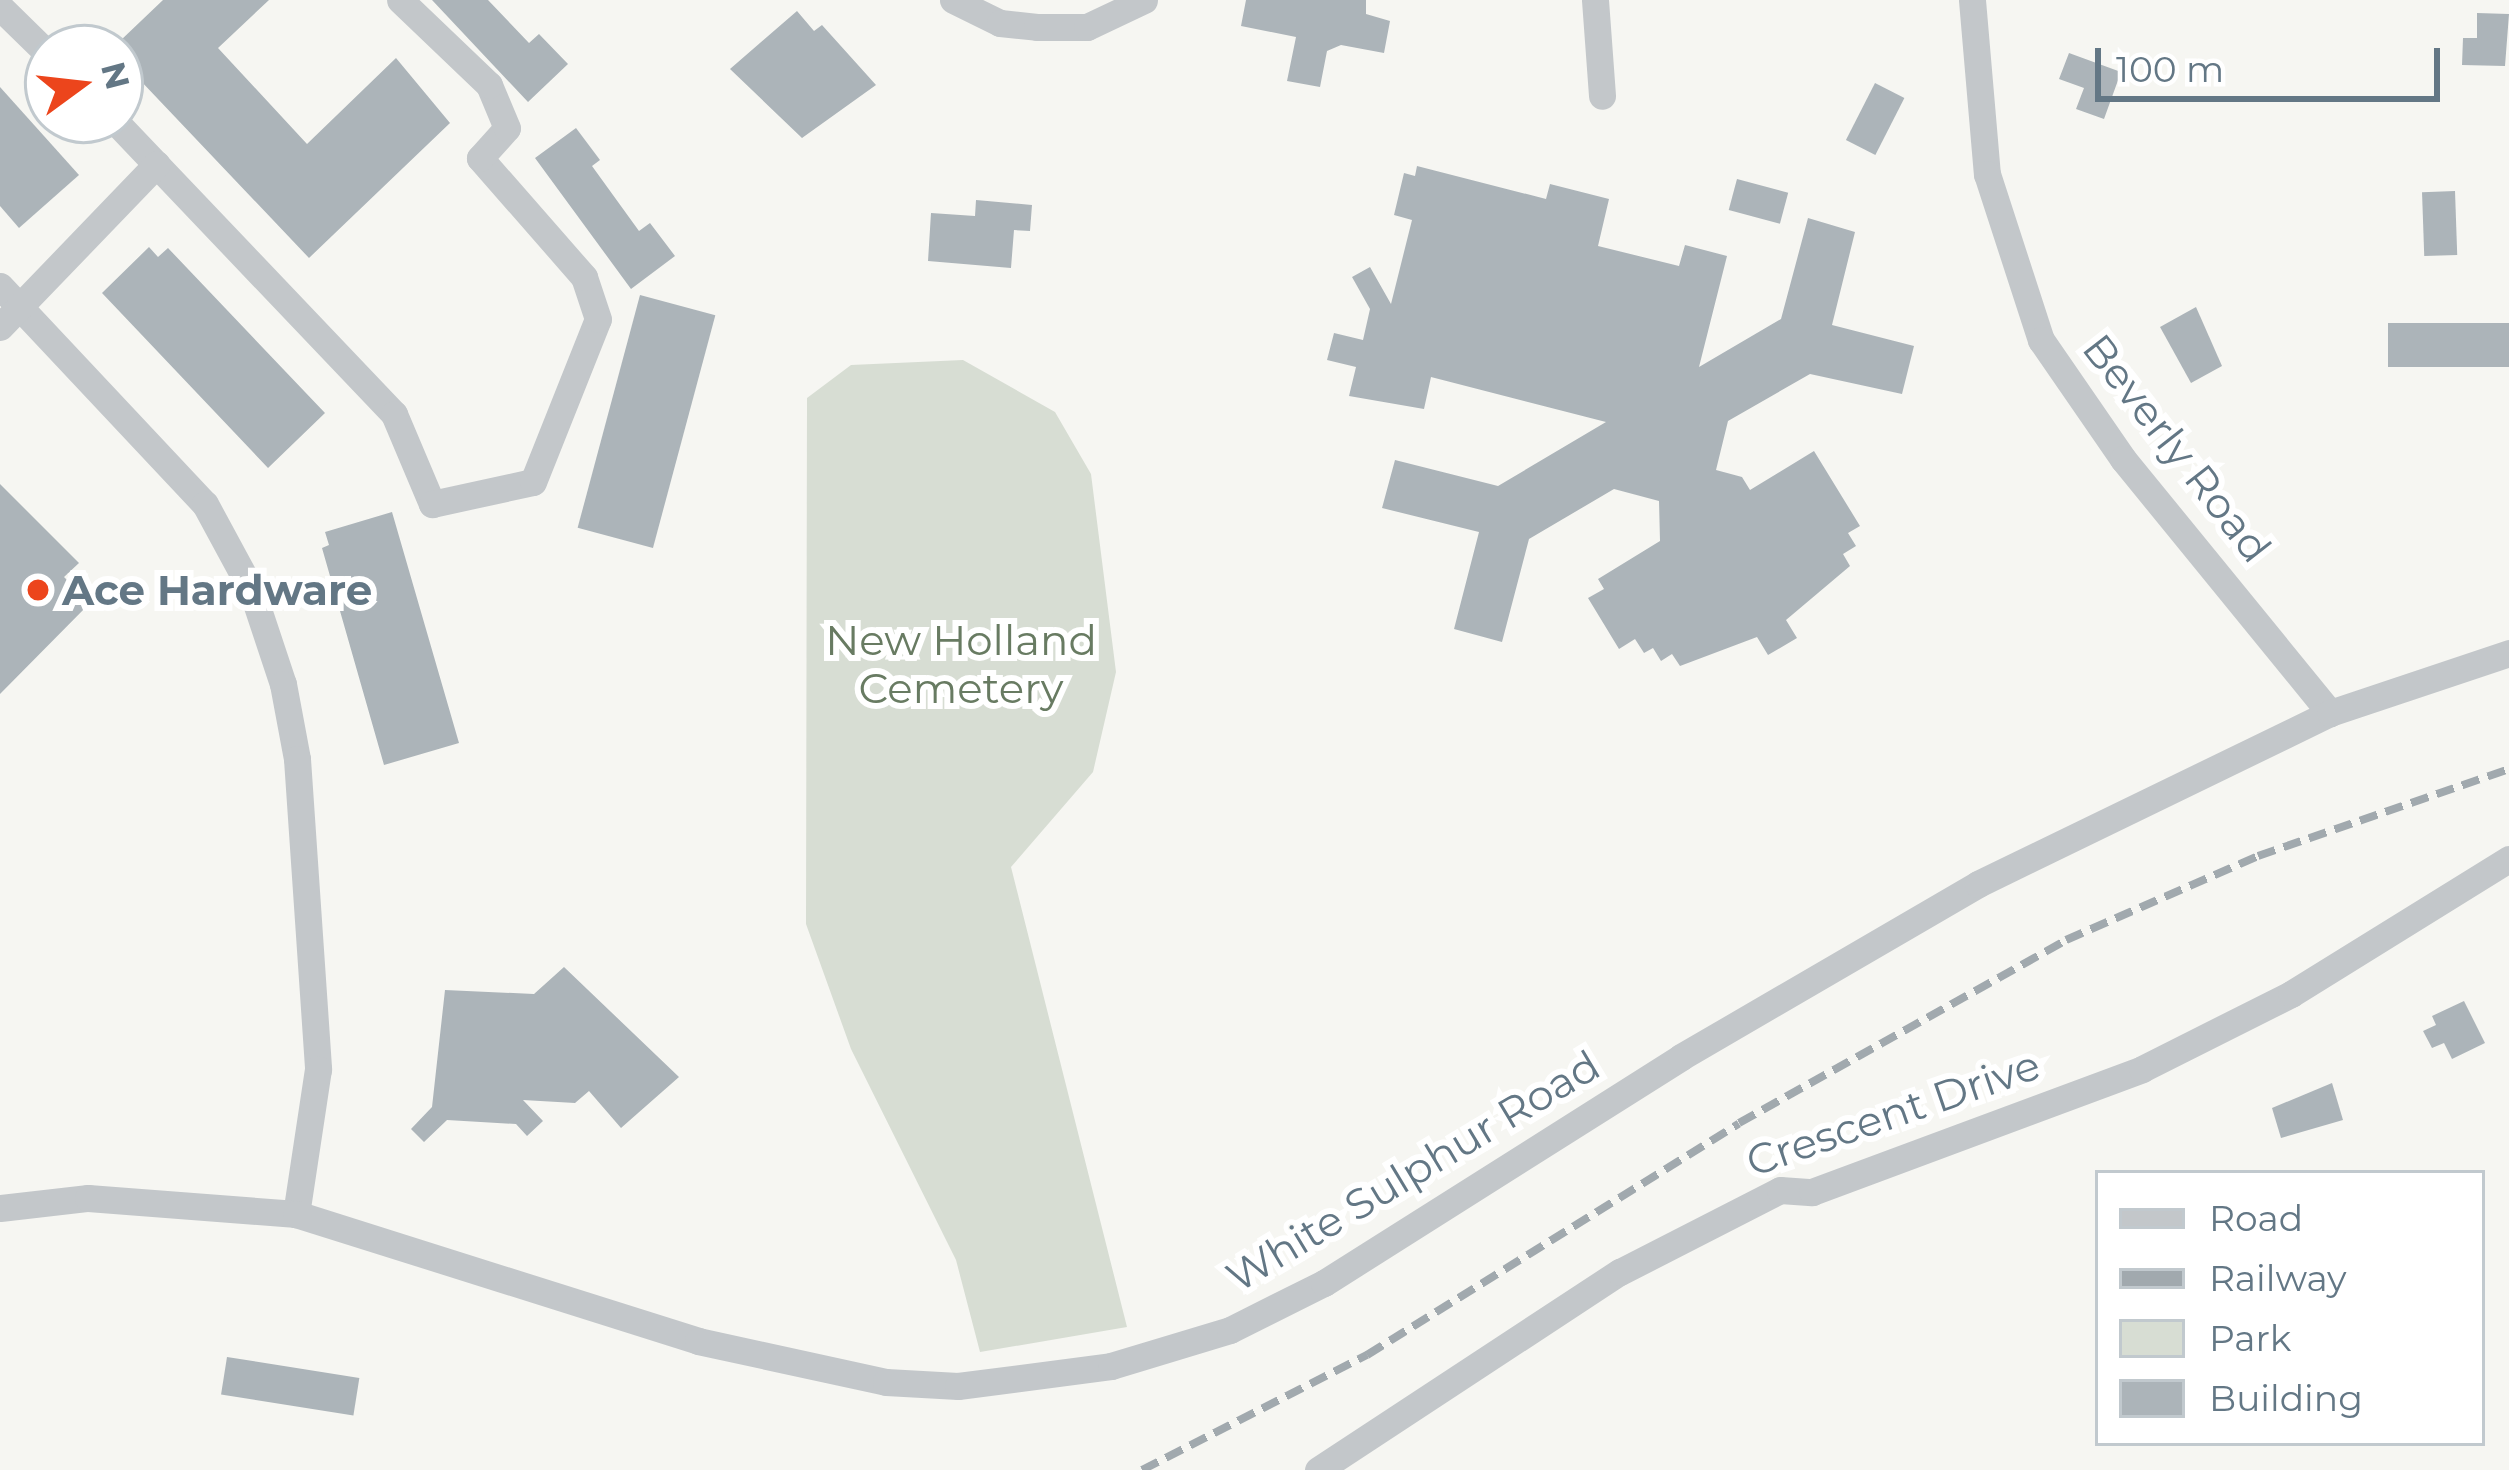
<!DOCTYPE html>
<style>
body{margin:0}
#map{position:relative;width:2509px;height:1470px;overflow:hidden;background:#f6f6f2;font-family:Montserrat,sans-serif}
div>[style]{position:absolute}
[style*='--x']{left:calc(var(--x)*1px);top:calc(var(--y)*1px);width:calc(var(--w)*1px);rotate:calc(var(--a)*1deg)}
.green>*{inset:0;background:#d7ddd3}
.building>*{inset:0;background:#acb4b9;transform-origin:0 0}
.minor>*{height:27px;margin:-13.5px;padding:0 13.5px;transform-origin:13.5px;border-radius:13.5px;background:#c3c7ca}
.rail>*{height:8px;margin-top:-4px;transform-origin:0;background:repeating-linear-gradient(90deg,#a1a9ae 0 18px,transparent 0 27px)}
.dots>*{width:33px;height:33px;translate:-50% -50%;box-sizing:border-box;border:6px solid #fff;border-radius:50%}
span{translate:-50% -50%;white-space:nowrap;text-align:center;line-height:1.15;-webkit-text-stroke:12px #fff;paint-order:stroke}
.street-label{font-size:42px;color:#637785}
.poi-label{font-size:42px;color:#637785;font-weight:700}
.left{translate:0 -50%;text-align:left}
.park-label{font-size:42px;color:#687b62}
.legend{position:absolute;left:2095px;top:1170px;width:390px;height:276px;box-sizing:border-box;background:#fff;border:3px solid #c1c9ce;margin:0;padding:15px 21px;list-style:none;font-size:36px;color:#637785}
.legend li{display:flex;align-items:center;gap:24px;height:60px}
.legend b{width:60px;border:3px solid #c1c9ce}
.north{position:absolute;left:24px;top:24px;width:120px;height:120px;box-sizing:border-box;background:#fff;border:3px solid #c1c9ce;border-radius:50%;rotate:75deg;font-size:33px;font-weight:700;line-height:48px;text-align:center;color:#637785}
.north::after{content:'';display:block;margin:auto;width:42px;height:54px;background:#ec451c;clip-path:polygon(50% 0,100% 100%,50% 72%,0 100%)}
.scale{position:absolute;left:2095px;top:48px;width:345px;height:54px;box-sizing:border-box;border:6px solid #637785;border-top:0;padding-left:15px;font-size:36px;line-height:42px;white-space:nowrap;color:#637785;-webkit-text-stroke:9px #fff;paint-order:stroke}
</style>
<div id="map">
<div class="green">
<div style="clip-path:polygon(963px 360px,1055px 412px,1091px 474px,1116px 672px,1093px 772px,1011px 867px,1127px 1327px,980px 1352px,956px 1260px,851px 1049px,806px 924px,807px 398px,851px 365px)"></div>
</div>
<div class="building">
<div style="clip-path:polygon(163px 0,269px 0,218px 48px,307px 144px,396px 58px,450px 123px,309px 258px,120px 59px,120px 41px)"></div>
<div style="clip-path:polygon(432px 0,488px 0,529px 43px,539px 34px,568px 64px,528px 102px)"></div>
<div style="clip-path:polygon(1246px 0,1366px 0,1366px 14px,1390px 21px,1384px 53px,1341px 45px,1327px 51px,1320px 87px,1287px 81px,1296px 37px,1241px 26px)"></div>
<div style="clip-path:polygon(797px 11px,814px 31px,822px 25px,876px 85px,802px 138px,730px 69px)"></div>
<div style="clip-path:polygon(2477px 13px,2509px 14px,2505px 66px,2462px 65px,2463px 38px,2477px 38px)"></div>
<div style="clip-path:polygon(2069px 53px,2121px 72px,2104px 119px,2076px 109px,2084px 88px,2059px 79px)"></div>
<div style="left:1875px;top:83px;width:33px;height:64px;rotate:27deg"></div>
<div style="clip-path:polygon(0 87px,79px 175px,19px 228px,0 206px)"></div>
<div style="clip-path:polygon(576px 128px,600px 160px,592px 166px,639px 231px,650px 223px,675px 256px,631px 289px,535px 158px)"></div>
<div style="clip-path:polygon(1417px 166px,1546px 199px,1550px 184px,1609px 199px,1598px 246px,1679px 266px,1685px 245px,1727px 256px,1699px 367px,1781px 319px,1808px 218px,1855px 232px,1832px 325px,1914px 346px,1902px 394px,1810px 374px,1728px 421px,1716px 470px,1742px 477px,1750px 490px,1814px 451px,1860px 526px,1848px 533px,1856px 546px,1843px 554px,1850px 566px,1786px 620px,1797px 638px,1768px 655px,1757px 637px,1680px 666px,1672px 654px,1661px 661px,1653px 648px,1644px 653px,1635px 639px,1619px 649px,1588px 598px,1604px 589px,1598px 579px,1660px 541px,1659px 501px,1614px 489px,1529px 539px,1502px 642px,1454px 629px,1479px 532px,1382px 508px,1395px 460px,1498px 486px,1606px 422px,1431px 377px,1424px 409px,1349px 396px,1356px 367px,1327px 360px,1334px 333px,1363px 340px,1370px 309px,1352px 277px,1370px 267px,1391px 304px,1412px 220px,1394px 215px,1404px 173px,1415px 176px)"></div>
<div style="left:1737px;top:179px;width:53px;height:32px;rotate:15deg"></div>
<div style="left:2455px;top:191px;width:64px;height:33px;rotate:88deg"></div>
<div style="clip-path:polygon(976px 200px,1032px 205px,1030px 231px,1014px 230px,1011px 268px,928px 261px,931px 213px,975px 216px)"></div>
<div style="clip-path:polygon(149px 247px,158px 257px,168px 248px,325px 413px,268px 468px,102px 293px)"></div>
<div style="left:640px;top:295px;width:78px;height:241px;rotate:15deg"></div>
<div style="clip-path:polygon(2196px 307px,2222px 366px,2191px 383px,2160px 327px)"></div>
<div style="left:2509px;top:323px;width:44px;height:121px;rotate:90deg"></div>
<div style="clip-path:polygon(0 484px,79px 563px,64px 577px,90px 603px,0 694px)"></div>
<div style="clip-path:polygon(392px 512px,459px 743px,384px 765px,322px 548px,329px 545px,325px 532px)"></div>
<div style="clip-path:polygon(564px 967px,679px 1077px,621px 1128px,589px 1091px,575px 1103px,523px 1100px,543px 1121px,527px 1136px,516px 1124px,447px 1120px,424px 1142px,411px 1129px,432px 1107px,445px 990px,534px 994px)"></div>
<div style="clip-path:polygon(2464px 1001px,2485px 1043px,2452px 1059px,2444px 1043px,2432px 1048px,2423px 1031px,2436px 1025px,2432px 1016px)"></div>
<div style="clip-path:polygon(2332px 1083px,2343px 1120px,2281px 1138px,2272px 1108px)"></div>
<div style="left:227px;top:1357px;width:134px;height:38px;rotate:9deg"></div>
</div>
<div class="minor">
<div style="--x:953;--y:0;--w:52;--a:26.1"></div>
<div style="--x:1000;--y:23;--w:37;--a:6"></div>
<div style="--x:1037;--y:27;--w:50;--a:0"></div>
<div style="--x:1087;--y:27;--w:63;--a:-25.3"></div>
<div style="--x:1595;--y:0;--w:96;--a:85.8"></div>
<div style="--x:1972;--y:0;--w:175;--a:85.1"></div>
<div style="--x:1987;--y:174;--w:175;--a:72"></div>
<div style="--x:2041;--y:340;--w:145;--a:55.4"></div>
<div style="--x:2123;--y:459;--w:328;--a:50.8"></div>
<div style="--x:0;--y:7;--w:67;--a:44.4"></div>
<div style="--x:114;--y:120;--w:406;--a:46.4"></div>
<div style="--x:394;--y:414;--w:98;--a:67.1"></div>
<div style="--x:432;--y:504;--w:103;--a:-12.3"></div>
<div style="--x:533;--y:482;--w:175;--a:-68.3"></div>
<div style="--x:598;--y:319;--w:44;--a:-108.4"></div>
<div style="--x:584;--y:277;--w:158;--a:-131.2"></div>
<div style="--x:480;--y:158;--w:40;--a:-48"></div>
<div style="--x:507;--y:128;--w:47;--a:-112.7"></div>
<div style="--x:489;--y:85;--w:123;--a:-136.3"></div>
<div style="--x:0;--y:286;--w:299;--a:46.8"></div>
<div style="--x:205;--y:504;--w:99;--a:61.6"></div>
<div style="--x:252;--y:591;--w:98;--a:71.6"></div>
<div style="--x:283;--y:684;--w:76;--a:79.4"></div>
<div style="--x:297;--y:759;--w:311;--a:86.1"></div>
<div style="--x:318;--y:1069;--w:147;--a:98.6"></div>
<div style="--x:0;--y:327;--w:226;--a:-46.1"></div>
<div style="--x:0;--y:1208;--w:89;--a:-6.5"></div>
<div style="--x:88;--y:1198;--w:209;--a:4.4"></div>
<div style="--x:296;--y:1214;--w:422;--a:17.5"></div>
<div style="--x:698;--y:1341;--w:192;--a:12.3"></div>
<div style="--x:886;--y:1382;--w:72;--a:3.2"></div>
<div style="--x:958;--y:1386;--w:154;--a:-7.4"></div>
<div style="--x:1111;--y:1366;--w:124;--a:-16.8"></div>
<div style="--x:1230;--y:1330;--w:105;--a:-26.6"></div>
<div style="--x:1324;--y:1283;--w:423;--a:-32.3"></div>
<div style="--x:1681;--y:1057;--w:344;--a:-30.2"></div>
<div style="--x:1978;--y:884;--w:391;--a:-25.9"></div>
<div style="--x:2330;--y:713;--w:189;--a:-18.5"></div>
<div style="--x:1318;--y:1470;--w:361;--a:-33.3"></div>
<div style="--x:1620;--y:1272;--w:180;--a:-27.1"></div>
<div style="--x:1780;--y:1190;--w:32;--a:4"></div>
<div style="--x:1812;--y:1192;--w:352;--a:-20.4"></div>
<div style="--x:2142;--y:1069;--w:167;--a:-26.7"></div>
<div style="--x:2291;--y:994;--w:256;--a:-31.8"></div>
</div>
<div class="rail">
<div style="--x:1142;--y:1470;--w:253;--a:-27.1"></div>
<div style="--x:1367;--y:1355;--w:438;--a:-31.9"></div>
<div style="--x:1739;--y:1123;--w:375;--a:-29.2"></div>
<div style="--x:2066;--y:940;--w:210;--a:-23.6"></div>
<div style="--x:2258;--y:856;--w:266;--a:-19.1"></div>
</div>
<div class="dots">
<div style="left:38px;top:590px;background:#ec451c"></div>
</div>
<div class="street-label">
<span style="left:2177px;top:448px;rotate:52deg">Beverly Road</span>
<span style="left:1893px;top:1113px;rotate:-19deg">Crescent Drive</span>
<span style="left:1413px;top:1171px;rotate:-31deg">White Sulphur Road</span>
</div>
<div class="poi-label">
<span class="left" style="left:62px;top:590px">Ace Hardware</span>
</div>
<div class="park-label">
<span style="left:961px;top:664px">New Holland<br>Cemetery</span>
</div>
<ul class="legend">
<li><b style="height:15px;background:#c3c7ca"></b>Road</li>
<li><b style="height:15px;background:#a1a9ae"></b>Railway</li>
<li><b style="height:33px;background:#d7ddd3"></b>Park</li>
<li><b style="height:33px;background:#acb4b9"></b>Building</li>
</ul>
<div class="north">N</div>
<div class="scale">100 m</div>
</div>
